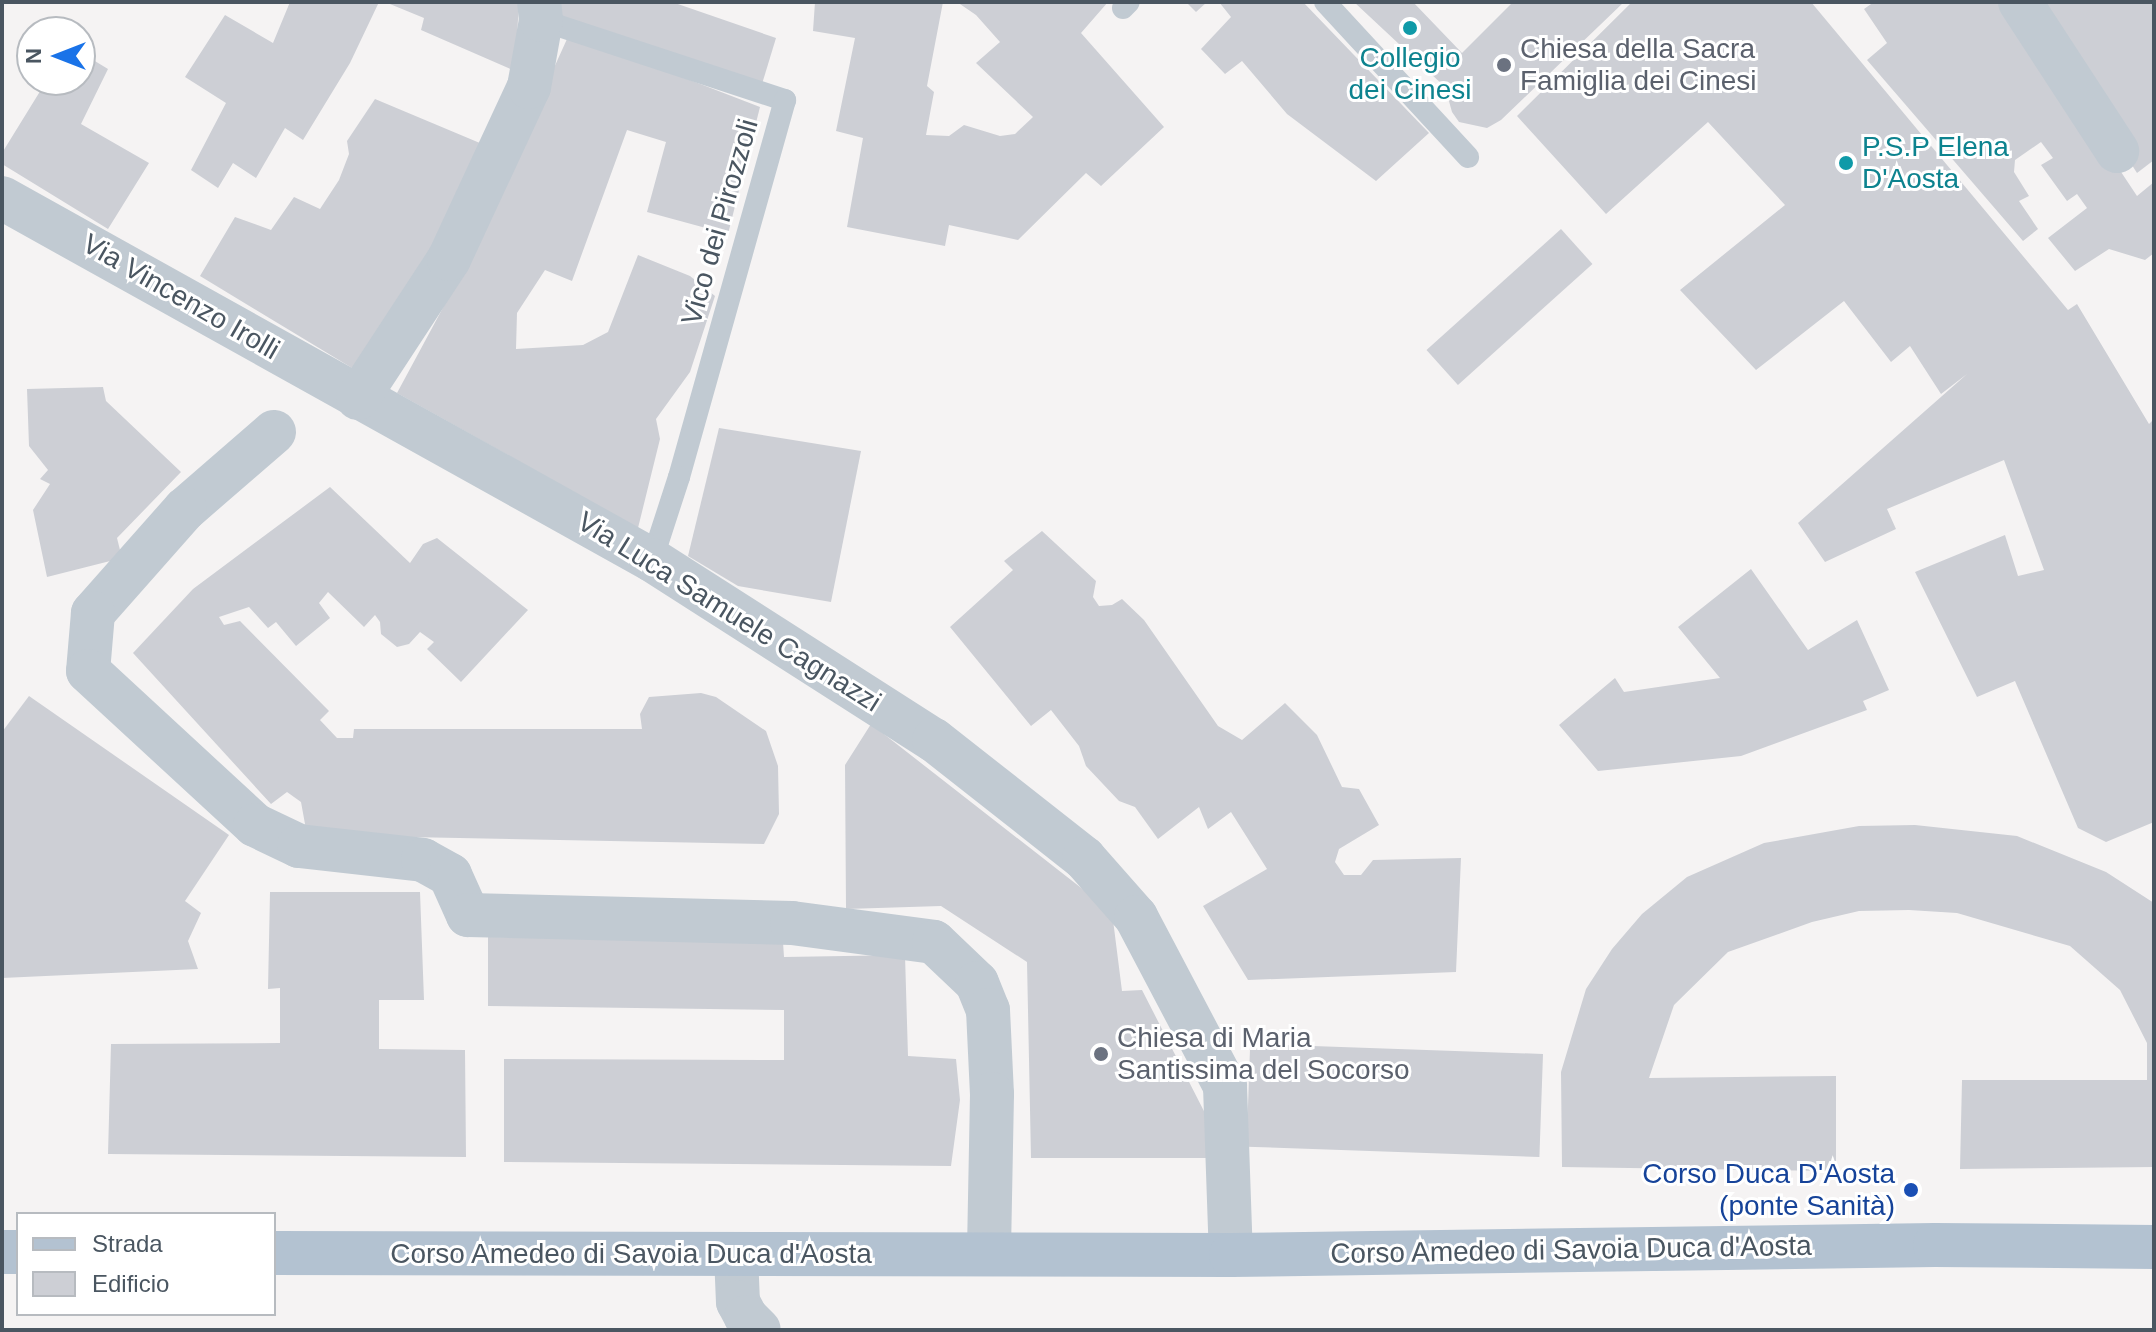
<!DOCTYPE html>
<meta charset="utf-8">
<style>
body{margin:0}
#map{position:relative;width:2156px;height:1332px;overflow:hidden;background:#f5f3f3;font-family:Helvetica,sans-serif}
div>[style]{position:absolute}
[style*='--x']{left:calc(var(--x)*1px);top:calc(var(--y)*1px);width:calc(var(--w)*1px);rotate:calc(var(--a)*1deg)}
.building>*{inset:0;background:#cdcfd5;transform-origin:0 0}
.lane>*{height:22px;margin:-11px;padding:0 11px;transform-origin:11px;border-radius:11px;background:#c1cad2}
.street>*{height:44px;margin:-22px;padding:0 22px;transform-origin:22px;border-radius:22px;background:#c1cad2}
.primary>*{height:44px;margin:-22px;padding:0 22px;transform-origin:22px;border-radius:22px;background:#b3c2d1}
.dots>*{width:22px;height:22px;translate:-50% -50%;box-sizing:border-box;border:4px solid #fff;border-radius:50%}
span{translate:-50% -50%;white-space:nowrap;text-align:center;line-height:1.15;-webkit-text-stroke:6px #fff;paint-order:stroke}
.worship-label{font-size:28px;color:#5b616d}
.left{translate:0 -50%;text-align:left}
.culture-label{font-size:28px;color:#0d838f}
.street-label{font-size:28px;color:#4a5661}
.transit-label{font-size:28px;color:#164399}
.right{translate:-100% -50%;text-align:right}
.frame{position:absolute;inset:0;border:4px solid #4a5661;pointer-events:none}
.legend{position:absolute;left:16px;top:1212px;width:260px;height:104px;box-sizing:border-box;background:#fff;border:2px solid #b7bbc0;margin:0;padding:10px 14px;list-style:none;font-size:24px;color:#4a5661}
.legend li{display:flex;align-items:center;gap:16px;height:40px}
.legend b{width:40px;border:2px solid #b7bbc0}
.north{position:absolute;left:16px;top:16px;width:80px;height:80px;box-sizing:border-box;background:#fff;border:2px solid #b7bbc0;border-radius:50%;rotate:270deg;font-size:22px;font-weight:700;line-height:32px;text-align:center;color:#4a5661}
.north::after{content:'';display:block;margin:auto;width:28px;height:36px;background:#1a73e8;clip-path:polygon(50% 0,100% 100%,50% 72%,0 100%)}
</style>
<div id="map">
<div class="building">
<div style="clip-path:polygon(290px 2px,379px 2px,350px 63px,303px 140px,285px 128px,256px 178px,233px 163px,218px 188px,191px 170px,226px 103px,185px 77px,225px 15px,273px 43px)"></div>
<div style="clip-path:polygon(385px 2px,519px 2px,515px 71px,421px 30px,424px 18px)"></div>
<div style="clip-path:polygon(553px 2px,672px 2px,776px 38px,762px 84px,553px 16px)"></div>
<div style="clip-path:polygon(815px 2px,943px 2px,927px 86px,934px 92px,926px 135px,949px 136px,964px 125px,1000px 136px,1015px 134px,1033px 117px,976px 63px,1000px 42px,976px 15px,957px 2px,1108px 2px,1081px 33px,1164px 127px,1101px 186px,1086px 173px,1018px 240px,949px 225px,945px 246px,847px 227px,863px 138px,836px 131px,855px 38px,813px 31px)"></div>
<div style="clip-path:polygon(1186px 2px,1207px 2px,1196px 12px)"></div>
<div style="clip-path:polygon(1219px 2px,1303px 2px,1429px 133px,1376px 181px,1287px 114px,1242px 61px,1225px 74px,1201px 49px,1231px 17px)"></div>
<div style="clip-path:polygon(1354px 2px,1413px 2px,1462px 53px,1513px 2px,1624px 2px,1501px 120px,1487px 128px,1459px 122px,1452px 112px,1445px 87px)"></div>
<div style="clip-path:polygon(1632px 2px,1811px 2px,2068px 310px,2077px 304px,2149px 424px,2154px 419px,2154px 822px,2106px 842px,2078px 828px,2015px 681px,1977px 697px,1915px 572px,2005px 535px,2018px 576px,2044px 570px,2004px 460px,1887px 509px,1896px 529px,1825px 562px,1798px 523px,1967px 374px,1941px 394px,1910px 346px,1891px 362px,1844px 301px,1756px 370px,1680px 290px,1785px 205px,1708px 122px,1606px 214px,1517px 116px)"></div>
<div style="clip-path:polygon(1874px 2px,2008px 2px,2137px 196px,2154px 182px,2154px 253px,2145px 260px,2109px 249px,2075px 271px,2048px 238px,2087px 208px,2077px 194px,2067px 201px,2041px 165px,2053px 158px,2041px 142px,2015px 160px,2014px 172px,2029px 196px,2019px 201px,2038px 229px,2023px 241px,1867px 60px,1887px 43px,1864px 9px)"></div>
<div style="clip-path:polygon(2028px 2px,2154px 2px,2154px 160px,2137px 173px)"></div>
<div style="clip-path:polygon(567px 39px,651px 65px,760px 107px,728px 234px,647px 212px,666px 142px,627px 130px,572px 281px,545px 270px,517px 313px,516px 349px,583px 345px,608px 332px,638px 255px,690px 276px,715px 296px,690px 372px,656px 419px,660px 439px,638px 528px,397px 393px,459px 278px)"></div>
<div style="clip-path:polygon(80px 52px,108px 69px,81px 124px,149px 163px,108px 229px,2px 164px,2px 153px,47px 80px,80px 80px)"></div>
<div style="clip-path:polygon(375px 99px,487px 146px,362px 374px,200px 276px,235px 217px,271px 230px,294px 197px,320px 209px,339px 180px,349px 154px,347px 141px)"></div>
<div style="left:1561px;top:229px;width:47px;height:181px;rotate:48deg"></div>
<div style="clip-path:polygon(103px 387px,106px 401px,181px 472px,117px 538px,122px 558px,47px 577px,33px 510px,50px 484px,40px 479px,48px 470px,29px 446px,27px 389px)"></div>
<div style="clip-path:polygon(719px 428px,861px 451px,831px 602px,738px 586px,688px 556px)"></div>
<div style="clip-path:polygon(330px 487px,410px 563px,423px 544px,437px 538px,528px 610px,461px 682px,427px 649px,434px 642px,420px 632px,409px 644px,397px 647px,381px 634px,380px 622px,375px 615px,364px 627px,328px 592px,319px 603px,330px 618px,296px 646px,276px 622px,268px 628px,249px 607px,219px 617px,224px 625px,240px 621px,329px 711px,320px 720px,337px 738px,353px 738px,354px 729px,642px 729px,640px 714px,649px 697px,701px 693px,716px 697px,766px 731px,778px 766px,779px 814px,764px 844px,307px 835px,301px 802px,287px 792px,271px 804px,133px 653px,193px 589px)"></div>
<div style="clip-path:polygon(1042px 531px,1096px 581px,1093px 597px,1099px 606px,1112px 605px,1122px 599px,1144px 620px,1218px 726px,1242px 740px,1285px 703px,1317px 735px,1342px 787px,1359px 789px,1379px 825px,1339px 849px,1335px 862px,1344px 875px,1361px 875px,1373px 860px,1461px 858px,1456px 972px,1248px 980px,1203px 906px,1267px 869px,1231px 812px,1208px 829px,1199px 807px,1158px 839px,1135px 807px,1119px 801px,1086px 766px,1079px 746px,1051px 710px,1031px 726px,950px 627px,1013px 570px,1004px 561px)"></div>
<div style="clip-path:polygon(1751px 569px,1808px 650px,1857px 620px,1889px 690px,1863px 701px,1867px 710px,1741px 756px,1598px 771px,1559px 725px,1615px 678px,1624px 692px,1720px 678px,1678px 627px)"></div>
<div style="clip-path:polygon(29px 696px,229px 835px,185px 901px,201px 913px,188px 941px,198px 969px,2px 978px,2px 732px)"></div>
<div style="clip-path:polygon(871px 724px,1112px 912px,1122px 991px,1142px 990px,1207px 1117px,1208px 1158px,1031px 1158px,1027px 962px,941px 906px,846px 909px,845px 765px)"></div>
<div style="clip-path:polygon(1915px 825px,2017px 836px,2106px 872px,2154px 903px,2154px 1167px,1960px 1169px,1962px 1080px,2147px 1080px,2147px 1043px,2120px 990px,2070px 946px,1957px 913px,1909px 910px,1859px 911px,1812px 922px,1728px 952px,1674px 1005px,1649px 1078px,1836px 1076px,1836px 1171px,1562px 1167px,1561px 1072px,1586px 989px,1612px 949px,1642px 914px,1687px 877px,1764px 843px,1859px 826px)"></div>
<div style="clip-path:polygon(270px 892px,420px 892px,424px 1000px,379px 1000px,379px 1049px,465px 1050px,466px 1157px,108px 1154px,111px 1044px,280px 1043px,280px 988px,268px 989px)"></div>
<div style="clip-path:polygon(488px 937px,783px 942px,784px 957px,905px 955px,908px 1056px,956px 1059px,960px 1100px,951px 1166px,504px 1162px,504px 1059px,784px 1060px,784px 1010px,488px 1006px)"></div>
<div style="left:1543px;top:1054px;width:103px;height:293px;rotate:92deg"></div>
</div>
<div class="lane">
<div style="--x:1325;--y:2;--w:211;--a:47.3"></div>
<div style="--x:1123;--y:8;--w:8;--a:-45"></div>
<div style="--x:541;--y:20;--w:257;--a:18.2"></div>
<div style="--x:785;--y:100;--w:392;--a:105.7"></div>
<div style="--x:679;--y:477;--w:87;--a:108"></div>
</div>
<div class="street">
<div style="--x:2020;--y:2;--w:178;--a:56.9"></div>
<div style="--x:2;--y:198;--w:744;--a:29.11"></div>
<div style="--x:652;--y:560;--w:335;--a:32.6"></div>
<div style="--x:934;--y:740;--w:191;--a:38.2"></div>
<div style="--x:1084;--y:858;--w:79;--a:48.6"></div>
<div style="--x:1136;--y:917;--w:191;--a:62.2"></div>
<div style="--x:1225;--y:1086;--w:169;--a:88"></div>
<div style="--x:358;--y:398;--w:166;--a:-56.8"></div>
<div style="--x:449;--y:259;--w:190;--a:-65.1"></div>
<div style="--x:529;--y:87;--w:68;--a:-79.8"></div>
<div style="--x:541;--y:20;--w:18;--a:-96"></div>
<div style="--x:274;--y:432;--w:118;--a:139.1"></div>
<div style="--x:185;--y:509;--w:139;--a:131.5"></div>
<div style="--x:93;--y:613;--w:58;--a:94.9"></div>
<div style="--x:88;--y:671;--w:227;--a:42.7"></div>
<div style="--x:255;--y:825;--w:49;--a:25.5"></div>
<div style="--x:299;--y:846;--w:125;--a:6.4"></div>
<div style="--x:423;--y:860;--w:31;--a:29"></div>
<div style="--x:450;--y:875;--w:44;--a:65.8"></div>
<div style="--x:468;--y:915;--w:324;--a:1.4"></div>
<div style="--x:792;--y:923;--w:143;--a:7.6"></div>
<div style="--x:934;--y:942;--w:59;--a:43.6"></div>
<div style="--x:977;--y:983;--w:29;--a:68"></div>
<div style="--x:988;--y:1010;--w:84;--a:87.3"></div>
<div style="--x:992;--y:1094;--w:160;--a:91.1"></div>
<div style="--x:736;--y:1255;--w:47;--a:87.6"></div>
<div style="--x:738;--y:1302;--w:17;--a:62"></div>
<div style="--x:746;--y:1317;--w:18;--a:45"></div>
</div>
<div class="primary">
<div style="--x:2;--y:1252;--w:16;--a:0"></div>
<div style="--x:274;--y:1253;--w:957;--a:0.12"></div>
<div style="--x:1231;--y:1255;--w:704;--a:-0.81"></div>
<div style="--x:1935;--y:1245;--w:219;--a:0.5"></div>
</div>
<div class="dots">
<div style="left:1410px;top:28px;background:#0f9aa8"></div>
<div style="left:1504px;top:65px;background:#6b7280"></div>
<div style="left:1846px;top:163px;background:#0f9aa8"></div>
<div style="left:1101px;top:1054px;background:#6b7280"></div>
<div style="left:1911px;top:1190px;background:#1a4fb4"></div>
</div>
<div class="worship-label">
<span class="left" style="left:1520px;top:65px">Chiesa della Sacra<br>Famiglia dei Cinesi</span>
<span class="left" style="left:1117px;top:1054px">Chiesa di Maria<br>Santissima del Socorso</span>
</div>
<div class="culture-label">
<span style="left:1410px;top:74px">Collegio<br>dei Cinesi</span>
<span class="left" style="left:1862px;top:163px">P.S.P Elena<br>D'Aosta</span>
</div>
<div class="street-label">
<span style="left:720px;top:222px;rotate:-74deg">Vico dei Pirozzoli</span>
<span style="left:181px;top:297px;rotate:30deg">Via Vincenzo Irolli</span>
<span style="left:729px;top:612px;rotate:32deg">Via Luca Samuele Cagnazzi</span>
<span style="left:1571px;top:1250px;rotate:-1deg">Corso Amedeo di Savoia Duca d'Aosta</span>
<span style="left:631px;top:1254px">Corso Amedeo di Savoia Duca d'Aosta</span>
</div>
<div class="transit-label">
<span class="right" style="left:1895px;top:1190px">Corso Duca D'Aosta<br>(ponte Sanità)</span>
</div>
<div class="frame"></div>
<ul class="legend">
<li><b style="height:10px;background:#b3c2d1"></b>Strada</li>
<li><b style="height:22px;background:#cdcfd5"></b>Edificio</li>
</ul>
<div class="north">N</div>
</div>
